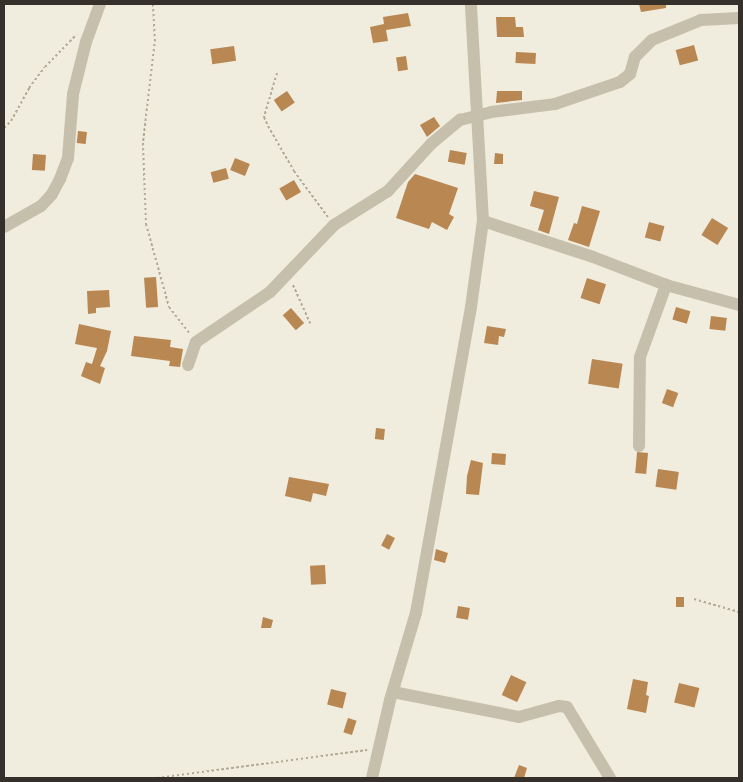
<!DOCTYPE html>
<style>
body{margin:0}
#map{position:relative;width:743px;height:782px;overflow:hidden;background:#f0ecde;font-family:Cabin,sans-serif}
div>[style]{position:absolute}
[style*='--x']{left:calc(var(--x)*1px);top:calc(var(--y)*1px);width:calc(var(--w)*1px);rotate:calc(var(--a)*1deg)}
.building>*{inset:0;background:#b98752;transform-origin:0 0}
.path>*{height:2px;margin-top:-1px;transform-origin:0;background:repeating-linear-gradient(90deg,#b2aa95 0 2.5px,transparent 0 5px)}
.minor>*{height:12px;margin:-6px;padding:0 6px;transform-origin:6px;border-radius:6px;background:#c6bfab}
span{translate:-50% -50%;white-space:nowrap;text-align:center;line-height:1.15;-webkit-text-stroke:5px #f8f5e9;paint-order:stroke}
.frame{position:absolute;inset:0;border:5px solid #353029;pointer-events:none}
</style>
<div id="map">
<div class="building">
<div style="clip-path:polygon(639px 4px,666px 4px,666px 8px,641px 12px)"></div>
<div style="clip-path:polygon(408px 13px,411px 26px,386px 30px,388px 41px,373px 43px,370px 27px,384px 24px,383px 17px)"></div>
<div style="clip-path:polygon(496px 17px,515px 17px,516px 27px,523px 27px,524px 37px,497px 37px)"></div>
<div style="left:694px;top:45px;width:16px;height:19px;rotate:75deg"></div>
<div style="left:234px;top:46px;width:15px;height:24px;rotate:82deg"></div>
<div style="left:516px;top:52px;width:20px;height:11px;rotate:3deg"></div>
<div style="left:406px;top:56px;width:14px;height:10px;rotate:82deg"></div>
<div style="left:287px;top:91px;width:14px;height:16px;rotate:56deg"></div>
<div style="clip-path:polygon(497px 91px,522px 91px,522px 100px,496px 103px)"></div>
<div style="clip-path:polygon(434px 117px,440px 126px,427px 137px,420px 125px)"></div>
<div style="left:78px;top:131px;width:9px;height:12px;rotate:6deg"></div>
<div style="left:450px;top:150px;width:17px;height:12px;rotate:10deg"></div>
<div style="clip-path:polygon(495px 153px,503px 154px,503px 164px,494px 164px)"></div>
<div style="left:33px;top:154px;width:13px;height:16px;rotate:4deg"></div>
<div style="left:235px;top:158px;width:16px;height:13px;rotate:22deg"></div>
<div style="left:226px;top:168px;width:11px;height:16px;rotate:75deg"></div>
<div style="clip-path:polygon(415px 174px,458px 188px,449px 214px,454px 217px,447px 230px,432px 222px,429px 229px,396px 218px,408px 182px)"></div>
<div style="left:294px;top:180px;width:14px;height:17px;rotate:60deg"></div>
<div style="clip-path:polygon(534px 191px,559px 197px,549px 234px,538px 230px,544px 210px,530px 206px)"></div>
<div style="clip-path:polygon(582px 206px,600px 211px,589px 247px,568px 240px,574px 223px,577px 224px)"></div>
<div style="left:712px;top:218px;width:19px;height:20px;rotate:32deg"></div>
<div style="left:649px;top:222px;width:16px;height:16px;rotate:15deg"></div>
<div style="left:156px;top:277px;width:30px;height:12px;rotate:86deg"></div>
<div style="left:587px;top:278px;width:20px;height:21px;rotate:18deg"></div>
<div style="clip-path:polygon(109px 290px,110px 307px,96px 308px,96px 313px,88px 314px,87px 291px)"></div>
<div style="left:676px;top:307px;width:15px;height:13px;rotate:16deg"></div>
<div style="left:291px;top:308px;width:20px;height:11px;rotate:49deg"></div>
<div style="left:711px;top:316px;width:16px;height:13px;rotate:7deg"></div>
<div style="clip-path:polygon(79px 324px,111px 331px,107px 351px,100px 366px,105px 368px,100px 384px,81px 376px,86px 362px,92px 364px,97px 348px,75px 344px)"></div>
<div style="clip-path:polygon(487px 326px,506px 329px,504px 337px,499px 336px,498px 345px,484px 343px)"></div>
<div style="clip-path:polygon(134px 336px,171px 340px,170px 347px,183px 349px,180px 367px,169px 366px,170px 361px,131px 356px)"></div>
<div style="left:592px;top:359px;width:31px;height:25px;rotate:9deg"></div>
<div style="left:667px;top:389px;width:12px;height:15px;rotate:20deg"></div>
<div style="left:376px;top:428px;width:9px;height:11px;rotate:6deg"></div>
<div style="left:492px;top:453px;width:14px;height:11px;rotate:4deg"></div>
<div style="left:648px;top:453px;width:21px;height:11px;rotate:95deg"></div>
<div style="clip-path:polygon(471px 460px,483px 463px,479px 495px,466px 494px,467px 476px)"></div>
<div style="left:658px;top:469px;width:21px;height:18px;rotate:8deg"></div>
<div style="clip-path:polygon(289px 477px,329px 484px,326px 496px,313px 493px,311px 502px,285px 496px)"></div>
<div style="left:387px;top:534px;width:9px;height:13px;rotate:27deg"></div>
<div style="clip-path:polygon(436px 549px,448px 553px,445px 563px,434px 560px)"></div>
<div style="left:325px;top:565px;width:19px;height:15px;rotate:87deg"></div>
<div style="left:676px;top:597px;width:8px;height:10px"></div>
<div style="left:458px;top:606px;width:12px;height:12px;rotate:9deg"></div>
<div style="clip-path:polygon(263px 617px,273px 620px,271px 628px,261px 628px)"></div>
<div style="left:511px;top:675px;width:17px;height:22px;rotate:25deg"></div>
<div style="clip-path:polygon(633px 679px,648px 682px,646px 695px,649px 696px,646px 713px,627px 709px)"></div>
<div style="left:679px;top:683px;width:21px;height:20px;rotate:14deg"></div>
<div style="left:331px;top:689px;width:16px;height:16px;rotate:14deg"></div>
<div style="left:348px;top:718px;width:9px;height:15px;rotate:18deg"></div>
<div style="clip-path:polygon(519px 765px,527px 768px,524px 778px,514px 778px)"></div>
</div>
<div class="path">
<div style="--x:153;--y:4;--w:35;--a:87"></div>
<div style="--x:155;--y:39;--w:105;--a:96.6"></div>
<div style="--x:143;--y:143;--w:81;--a:87.9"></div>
<div style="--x:146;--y:224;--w:86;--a:74.5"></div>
<div style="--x:169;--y:307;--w:33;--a:52"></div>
<div style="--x:277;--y:73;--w:46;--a:106.5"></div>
<div style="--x:264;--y:117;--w:10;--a:66"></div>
<div style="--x:268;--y:126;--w:52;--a:60"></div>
<div style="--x:294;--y:171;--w:57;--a:53.5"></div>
<div style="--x:4;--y:128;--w:10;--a:-45"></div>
<div style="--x:11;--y:121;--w:38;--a:-61"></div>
<div style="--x:29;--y:88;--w:26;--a:-53"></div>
<div style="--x:45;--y:67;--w:45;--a:-45.9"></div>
<div style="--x:293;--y:285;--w:42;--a:65.9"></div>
<div style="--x:694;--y:599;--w:47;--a:16.1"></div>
<div style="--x:157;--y:778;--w:212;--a:-7.6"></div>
</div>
<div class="minor">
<div style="--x:483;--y:221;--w:116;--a:18.1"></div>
<div style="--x:593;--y:257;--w:78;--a:21"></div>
<div style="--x:666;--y:285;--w:76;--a:15.3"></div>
<div style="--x:4;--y:227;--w:43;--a:-29.6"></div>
<div style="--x:41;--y:206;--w:16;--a:-47"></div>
<div style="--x:52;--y:194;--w:17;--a:-62"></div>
<div style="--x:60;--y:179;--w:22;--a:-69"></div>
<div style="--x:68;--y:158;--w:64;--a:-85.5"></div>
<div style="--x:73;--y:94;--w:54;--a:-76"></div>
<div style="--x:86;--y:42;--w:40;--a:-69.8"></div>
<div style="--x:188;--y:365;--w:24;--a:-71"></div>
<div style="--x:196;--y:342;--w:89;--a:-34"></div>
<div style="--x:270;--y:292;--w:93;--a:-46.3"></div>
<div style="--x:334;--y:225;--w:64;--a:-32.2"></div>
<div style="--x:388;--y:191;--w:64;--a:-47.5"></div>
<div style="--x:431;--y:144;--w:38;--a:-40"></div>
<div style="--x:460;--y:120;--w:32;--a:-14"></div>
<div style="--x:491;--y:112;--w:64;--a:-7.1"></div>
<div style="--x:555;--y:104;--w:69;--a:-18.7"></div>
<div style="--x:620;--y:82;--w:13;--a:-39"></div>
<div style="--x:630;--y:74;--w:18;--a:-74"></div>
<div style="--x:635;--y:57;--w:24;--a:-45"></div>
<div style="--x:652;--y:40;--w:53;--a:-22.2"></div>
<div style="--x:701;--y:20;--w:38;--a:-3"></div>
<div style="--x:639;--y:446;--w:89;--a:-89.4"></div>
<div style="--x:640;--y:357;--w:77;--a:-70.1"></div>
<div style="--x:393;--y:692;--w:128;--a:11.2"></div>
<div style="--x:519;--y:717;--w:41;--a:-15.4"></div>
<div style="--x:559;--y:706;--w:8;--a:7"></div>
<div style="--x:567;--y:707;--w:83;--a:58.8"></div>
<div style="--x:372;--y:778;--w:80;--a:-77"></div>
<div style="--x:390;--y:700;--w:91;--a:-73.4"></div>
<div style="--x:416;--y:613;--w:311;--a:-79.8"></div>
<div style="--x:471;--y:307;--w:87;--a:-82.1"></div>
<div style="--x:483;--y:221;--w:217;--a:-93.2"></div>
</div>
<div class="frame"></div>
</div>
